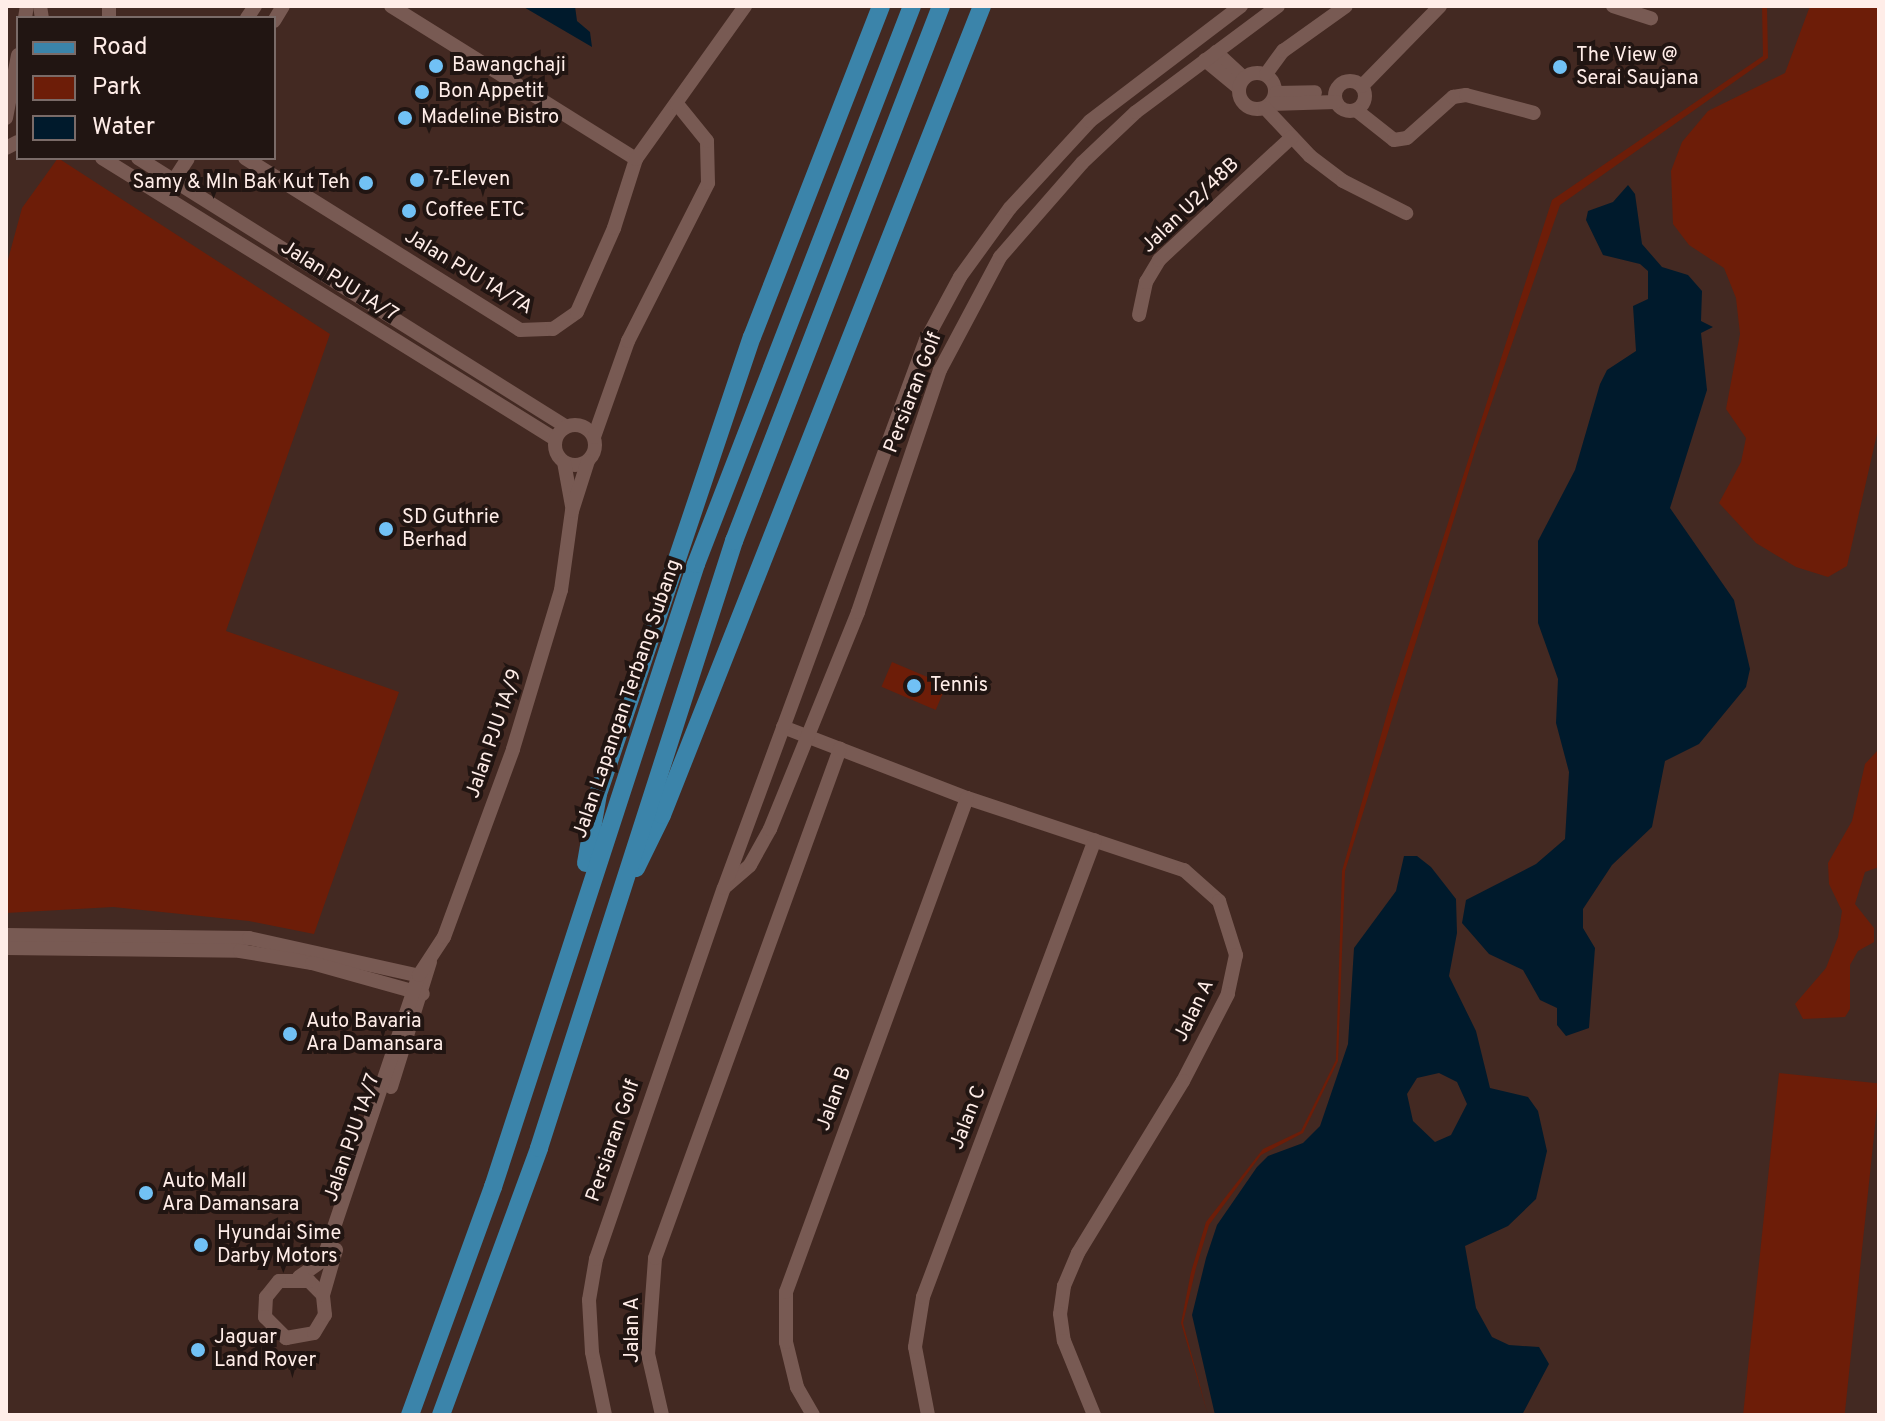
<!DOCTYPE html>
<style>
body{margin:0}
#map{position:relative;width:1885px;height:1421px;overflow:hidden;background:#432922;font-family:Overpass,sans-serif}
div>[style]{position:absolute}
[style*='--x']{left:calc(var(--x)*1px);top:calc(var(--y)*1px);width:calc(var(--w)*1px);rotate:calc(var(--a)*1deg)}
.green>*{inset:0;background:#6d1d08;transform-origin:0 0}
.water>*{inset:0;background:#001a2c}
.minor>*{height:14px;margin:-7px;padding:0 7px;transform-origin:7px;border-radius:7px;background:#785a53}
.minor>.ring{margin:-7px;padding:0;box-sizing:content-box;background:none;border:14px solid #785a53;border-radius:50%}
.major>*{height:18px;margin:-9px;padding:0 9px;transform-origin:9px;border-radius:9px;background:#3b84aa}
.dots>*{width:22px;height:22px;translate:-50% -50%;box-sizing:border-box;border:4px solid #211512;border-radius:50%}
span{translate:-50% -50%;white-space:nowrap;text-align:center;line-height:1.15;-webkit-text-stroke:8px #211512;paint-order:stroke}
.poi-label{font-size:20px;color:#ffede8}
.left{translate:0 -50%;text-align:left}
.right{translate:-100% -50%;text-align:right}
.street-label{font-size:20px;color:#ffede8}
.frame{position:absolute;inset:0;border:8px solid #ffede8;pointer-events:none}
.legend{position:absolute;left:16px;top:16px;width:260px;height:144px;box-sizing:border-box;background:#211512;border:2px solid #7a6b68;margin:0;padding:10px 14px;list-style:none;font-size:24px;color:#ffede8}
.legend li{display:flex;align-items:center;gap:16px;height:40px}
.legend b{width:40px;border:2px solid #7a6b68}
</style>
<div id="map">
<div class="green">
<div style="clip-path:polygon(1762px 6px,1767px 6px,1768px 58px,1560px 205px,1476px 448px,1345px 871px,1338px 1061px,1303px 1133px,1261px 1155px,1209px 1225px,1196px 1268px,1183px 1323px,1208px 1415px,1181px 1323px,1191px 1272px,1206px 1222px,1263px 1149px,1301px 1131px,1336px 1060px,1342px 871px,1391px 700px,1552px 200px,1763px 56px)"></div>
<div style="clip-path:polygon(1810px 6px,1879px 6px,1879px 425px,1847px 566px,1828px 577px,1796px 567px,1756px 543px,1719px 503px,1741px 462px,1746px 438px,1726px 409px,1740px 334px,1736px 298px,1724px 268px,1689px 245px,1673px 224px,1671px 171px,1682px 142px,1708px 111px,1785px 73px)"></div>
<div style="clip-path:polygon(58px 158px,330px 334px,226px 631px,399px 692px,314px 934px,249px 921px,113px 907px,6px 913px,6px 267px,22px 208px)"></div>
<div style="left:892px;top:662px;width:59px;height:27px;rotate:23deg"></div>
<div style="clip-path:polygon(1879px 749px,1879px 867px,1865px 872px,1855px 904px,1874px 928px,1874px 942px,1858px 951px,1850px 965px,1850px 1009px,1845px 1017px,1803px 1019px,1795px 1004px,1826px 968px,1838px 937px,1842px 911px,1829px 884px,1828px 863px,1852px 821px,1865px 764px)"></div>
<div style="left:1779px;top:1073px;width:101px;height:342px;rotate:6deg"></div>
</div>
<div class="water">
<div style="clip-path:polygon(522px 6px,575px 6px,577px 21px,590px 32px,592px 47px)"></div>
<div style="clip-path:polygon(1628px 185px,1635px 194px,1642px 244px,1662px 267px,1688px 275px,1702px 291px,1701px 321px,1713px 327px,1701px 333px,1707px 390px,1670px 508px,1734px 600px,1750px 669px,1746px 687px,1699px 744px,1665px 761px,1652px 827px,1612px 865px,1583px 909px,1583px 928px,1595px 948px,1589px 1028px,1566px 1036px,1557px 1025px,1557px 1008px,1540px 1000px,1523px 970px,1489px 954px,1462px 923px,1466px 900px,1536px 864px,1565px 839px,1569px 772px,1556px 723px,1558px 679px,1538px 623px,1538px 541px,1575px 470px,1600px 384px,1607px 370px,1636px 351px,1633px 306px,1648px 299px,1648px 271px,1640px 264px,1603px 255px,1586px 220px,1588px 211px,1613px 202px)"></div>
<div style="clip-path:polygon(evenodd,1404px 856px,1417px 856px,1431px 867px,1456px 899px,1457px 933px,1449px 976px,1476px 1031px,1490px 1088px,1528px 1097px,1538px 1111px,1547px 1151px,1536px 1199px,1508px 1226px,1465px 1246px,1476px 1308px,1492px 1337px,1509px 1345px,1539px 1347px,1549px 1364px,1522px 1415px,1215px 1415px,1192px 1315px,1206px 1258px,1217px 1225px,1257px 1167px,1268px 1156px,1303px 1143px,1320px 1126px,1348px 1044px,1354px 948px,1396px 891px,1404px 856px,1439px 1073px,1457px 1082px,1467px 1104px,1451px 1135px,1435px 1142px,1413px 1121px,1407px 1094px,1417px 1078px,1439px 1073px)"></div>
</div>
<div class="minor">
<div style="--x:40;--y:6;--w:12;--a:81"></div>
<div style="--x:391;--y:6;--w:289;--a:32"></div>
<div style="--x:1613;--y:6;--w:40;--a:18"></div>
<div style="--x:25;--y:18;--w:12;--a:-81"></div>
<div style="--x:109;--y:18;--w:12;--a:-90"></div>
<div style="--x:247;--y:18;--w:14;--a:-56"></div>
<div style="--x:274;--y:21;--w:17;--a:-59"></div>
<div style="--x:1216;--y:52;--w:38;--a:43"></div>
<div style="--x:1205;--y:60;--w:44;--a:39.5"></div>
<div class="ring" style="left:1239px;top:73px;width:22px;height:22px"></div>
<div style="--x:1266;--y:74;--w:29;--a:-54"></div>
<div style="--x:1283;--y:51;--w:77;--a:-35.5"></div>
<div class="ring" style="left:1335px;top:81px;width:16px;height:16px"></div>
<div style="--x:1362;--y:86;--w:112;--a:-45.7"></div>
<div style="--x:1276;--y:93;--w:39;--a:-1"></div>
<div style="--x:1271;--y:104;--w:65;--a:-1.8"></div>
<div style="--x:1265;--y:108;--w:66;--a:46.8"></div>
<div style="--x:1310;--y:156;--w:41;--a:37.1"></div>
<div style="--x:1343;--y:181;--w:71;--a:26.9"></div>
<div style="--x:1356;--y:110;--w:48;--a:38.3"></div>
<div style="--x:1394;--y:140;--w:13;--a:-9"></div>
<div style="--x:1407;--y:138;--w:62;--a:-41.7"></div>
<div style="--x:1453;--y:97;--w:13;--a:-9"></div>
<div style="--x:1466;--y:95;--w:70;--a:14.8"></div>
<div style="--x:6;--y:118;--w:64;--a:-79.2"></div>
<div style="--x:6;--y:148;--w:13;--a:-27"></div>
<div style="--x:102;--y:158;--w:533;--a:31.81"></div>
<div style="--x:138;--y:158;--w:504;--a:32.11"></div>
<div style="--x:245;--y:158;--w:324;--a:32"></div>
<div style="--x:520;--y:330;--w:33;--a:-2"></div>
<div style="--x:553;--y:329;--w:29;--a:-35"></div>
<div style="--x:577;--y:312;--w:92;--a:-66.2"></div>
<div style="--x:614;--y:228;--w:72;--a:-72.3"></div>
<div style="--x:636;--y:159;--w:188;--a:-54.5"></div>
<div style="--x:170;--y:186;--w:33;--a:-57"></div>
<div style="--x:1139;--y:315;--w:34;--a:-78"></div>
<div style="--x:1146;--y:282;--w:26;--a:-59"></div>
<div style="--x:1159;--y:260;--w:181;--a:-42.8"></div>
<div class="ring" style="left:555px;top:425px;width:26px;height:26px"></div>
<div style="--x:594;--y:437;--w:102;--a:-70.5"></div>
<div style="--x:628;--y:341;--w:177;--a:-63.1"></div>
<div style="--x:708;--y:183;--w:42;--a:-91.4"></div>
<div style="--x:707;--y:141;--w:48;--a:-129"></div>
<div style="--x:564;--y:462;--w:45;--a:79.7"></div>
<div style="--x:783;--y:727;--w:197;--a:21.1"></div>
<div style="--x:967;--y:798;--w:229;--a:18.4"></div>
<div style="--x:1184;--y:870;--w:47;--a:41.5"></div>
<div style="--x:1219;--y:901;--w:57;--a:72.5"></div>
<div style="--x:1236;--y:955;--w:40;--a:102"></div>
<div style="--x:1228;--y:994;--w:98;--a:117.3"></div>
<div style="--x:1183;--y:1081;--w:202;--a:121.4"></div>
<div style="--x:1078;--y:1253;--w:36;--a:113"></div>
<div style="--x:1064;--y:1286;--w:28;--a:98"></div>
<div style="--x:1060;--y:1314;--w:27;--a:82"></div>
<div style="--x:1064;--y:1341;--w:80;--a:67.9"></div>
<div style="--x:725;--y:887;--w:33;--a:-41"></div>
<div style="--x:750;--y:865;--w:41;--a:-60.9"></div>
<div style="--x:770;--y:829;--w:234;--a:-67.9"></div>
<div style="--x:858;--y:612;--w:256;--a:-71.3"></div>
<div style="--x:940;--y:370;--w:128;--a:-62"></div>
<div style="--x:1000;--y:257;--w:125;--a:-48.9"></div>
<div style="--x:1082;--y:163;--w:74;--a:-43.4"></div>
<div style="--x:1136;--y:112;--w:177;--a:-36.7"></div>
<div style="--x:6;--y:935;--w:243;--a:0.7"></div>
<div style="--x:249;--y:938;--w:180;--a:12.5"></div>
<div style="--x:6;--y:948;--w:234;--a:0.7"></div>
<div style="--x:240;--y:951;--w:73;--a:9.5"></div>
<div style="--x:312;--y:963;--w:115;--a:15.6"></div>
<div style="--x:391;--y:1087;--w:131;--a:-72.7"></div>
<div style="--x:299;--y:1277;--w:29;--a:-35"></div>
<div style="--x:323;--y:1260;--w:301;--a:-71.4"></div>
<div style="--x:419;--y:975;--w:45;--a:-56.7"></div>
<div style="--x:444;--y:937;--w:200;--a:-69.8"></div>
<div style="--x:513;--y:749;--w:166;--a:-73.2"></div>
<div style="--x:561;--y:590;--w:80;--a:-82.1"></div>
<div style="--x:572;--y:511;--w:52;--a:-72.3"></div>
<div style="--x:323;--y:1295;--w:20;--a:-135"></div>
<div style="--x:309;--y:1281;--w:30;--a:180"></div>
<div style="--x:279;--y:1281;--w:21;--a:129"></div>
<div style="--x:266;--y:1297;--w:20;--a:93"></div>
<div style="--x:265;--y:1317;--w:30;--a:45"></div>
<div style="--x:286;--y:1338;--w:28;--a:-10"></div>
<div style="--x:314;--y:1333;--w:21;--a:-59"></div>
<div style="--x:325;--y:1315;--w:20;--a:-96"></div>
<div style="--x:323;--y:1295;--w:47;--a:-73.9"></div>
<div style="--x:605;--y:1415;--w:64;--a:-101.7"></div>
<div style="--x:592;--y:1352;--w:52;--a:-93.3"></div>
<div style="--x:589;--y:1300;--w:42;--a:-80.3"></div>
<div style="--x:596;--y:1259;--w:392;--a:-71"></div>
<div style="--x:724;--y:888;--w:584;--a:-69.77"></div>
<div style="--x:926;--y:340;--w:72;--a:-61.6"></div>
<div style="--x:960;--y:277;--w:85;--a:-54.1"></div>
<div style="--x:1010;--y:208;--w:118;--a:-47.4"></div>
<div style="--x:1090;--y:121;--w:190;--a:-37.3"></div>
<div style="--x:662;--y:1415;--w:63;--a:-102.9"></div>
<div style="--x:648;--y:1354;--w:96;--a:-85.8"></div>
<div style="--x:655;--y:1258;--w:542;--a:-70.03"></div>
<div style="--x:813;--y:1415;--w:32;--a:-120"></div>
<div style="--x:797;--y:1387;--w:46;--a:-103.7"></div>
<div style="--x:786;--y:1342;--w:50;--a:-90"></div>
<div style="--x:786;--y:1292;--w:526;--a:-69.88"></div>
<div style="--x:928;--y:1415;--w:69;--a:-100.8"></div>
<div style="--x:915;--y:1347;--w:51;--a:-80.9"></div>
<div style="--x:923;--y:1297;--w:488;--a:-69.4"></div>
</div>
<div class="major">
<div style="--x:586;--y:863;--w:70;--a:-80.1"></div>
<div style="--x:598;--y:794;--w:482;--a:-71.4"></div>
<div style="--x:752;--y:337;--w:355;--a:-68.7"></div>
<div style="--x:636;--y:868;--w:59;--a:-63.9"></div>
<div style="--x:662;--y:815;--w:870;--a:-68.42"></div>
<div style="--x:410;--y:1415;--w:243;--a:-70"></div>
<div style="--x:493;--y:1187;--w:655;--a:-71.95"></div>
<div style="--x:696;--y:564;--w:598;--a:-68.84"></div>
<div style="--x:441;--y:1415;--w:284;--a:-69.8"></div>
<div style="--x:539;--y:1148;--w:638;--a:-72.19"></div>
<div style="--x:734;--y:541;--w:574;--a:-68.85"></div>
</div>
<div class="dots">
<div style="left:436px;top:66px;background:#71c1f5"></div>
<div style="left:1560px;top:67px;background:#71c1f5"></div>
<div style="left:422px;top:92px;background:#71c1f5"></div>
<div style="left:405px;top:118px;background:#71c1f5"></div>
<div style="left:417px;top:180px;background:#71c1f5"></div>
<div style="left:366px;top:183px;background:#71c1f5"></div>
<div style="left:409px;top:211px;background:#71c1f5"></div>
<div style="left:386px;top:529px;background:#71c1f5"></div>
<div style="left:914px;top:686px;background:#71c1f5"></div>
<div style="left:290px;top:1034px;background:#71c1f5"></div>
<div style="left:146px;top:1193px;background:#71c1f5"></div>
<div style="left:201px;top:1245px;background:#71c1f5"></div>
<div style="left:198px;top:1350px;background:#71c1f5"></div>
</div>
<div class="poi-label">
<span class="left" style="left:1576px;top:68px">The View @<br>Serai Saujana</span>
<span class="left" style="left:452px;top:66px">Bawangchaji</span>
<span class="left" style="left:438px;top:92px">Bon Appetit</span>
<span class="left" style="left:421px;top:118px">Madeline Bistro</span>
<span class="left" style="left:433px;top:180px">7-Eleven</span>
<span class="right" style="left:350px;top:183px">Samy &amp; MIn Bak Kut Teh</span>
<span class="left" style="left:425px;top:211px">Coffee ETC</span>
<span class="left" style="left:402px;top:530px">SD Guthrie<br>Berhad</span>
<span class="left" style="left:930px;top:686px">Tennis</span>
<span class="left" style="left:306px;top:1034px">Auto Bavaria<br>Ara Damansara</span>
<span class="left" style="left:162px;top:1194px">Auto Mall<br>Ara Damansara</span>
<span class="left" style="left:217px;top:1246px">Hyundai Sime<br>Darby Motors</span>
<span class="left" style="left:214px;top:1350px">Jaguar<br>Land Rover</span>
</div>
<div class="street-label">
<span style="left:1191px;top:206px;rotate:-44deg">Jalan U2/48B</span>
<span style="left:468px;top:273px;rotate:31deg">Jalan PJU 1A/7A</span>
<span style="left:339px;top:282px;rotate:32deg">Jalan PJU 1A/7</span>
<span style="left:914px;top:393px;rotate:-69deg">Persiaran Golf</span>
<span style="left:628px;top:699px;rotate:-71deg">Jalan Lapangan Terbang Subang</span>
<span style="left:495px;top:734px;rotate:-71deg">Jalan PJU 1A/9</span>
<span style="left:1195px;top:1011px;rotate:-64deg">Jalan A</span>
<span style="left:835px;top:1099px;rotate:-70deg">Jalan B</span>
<span style="left:969px;top:1118px;rotate:-69deg">Jalan C</span>
<span style="left:353px;top:1138px;rotate:-71deg">Jalan PJU 1A/7</span>
<span style="left:614px;top:1141px;rotate:-71deg">Persiaran Golf</span>
<span style="left:633px;top:1330px;rotate:-90deg">Jalan A</span>
</div>
<div class="frame"></div>
<ul class="legend">
<li><b style="height:10px;background:#3b84aa"></b>Road</li>
<li><b style="height:22px;background:#6d1d08"></b>Park</li>
<li><b style="height:22px;background:#001a2c"></b>Water</li>
</ul>
</div>
